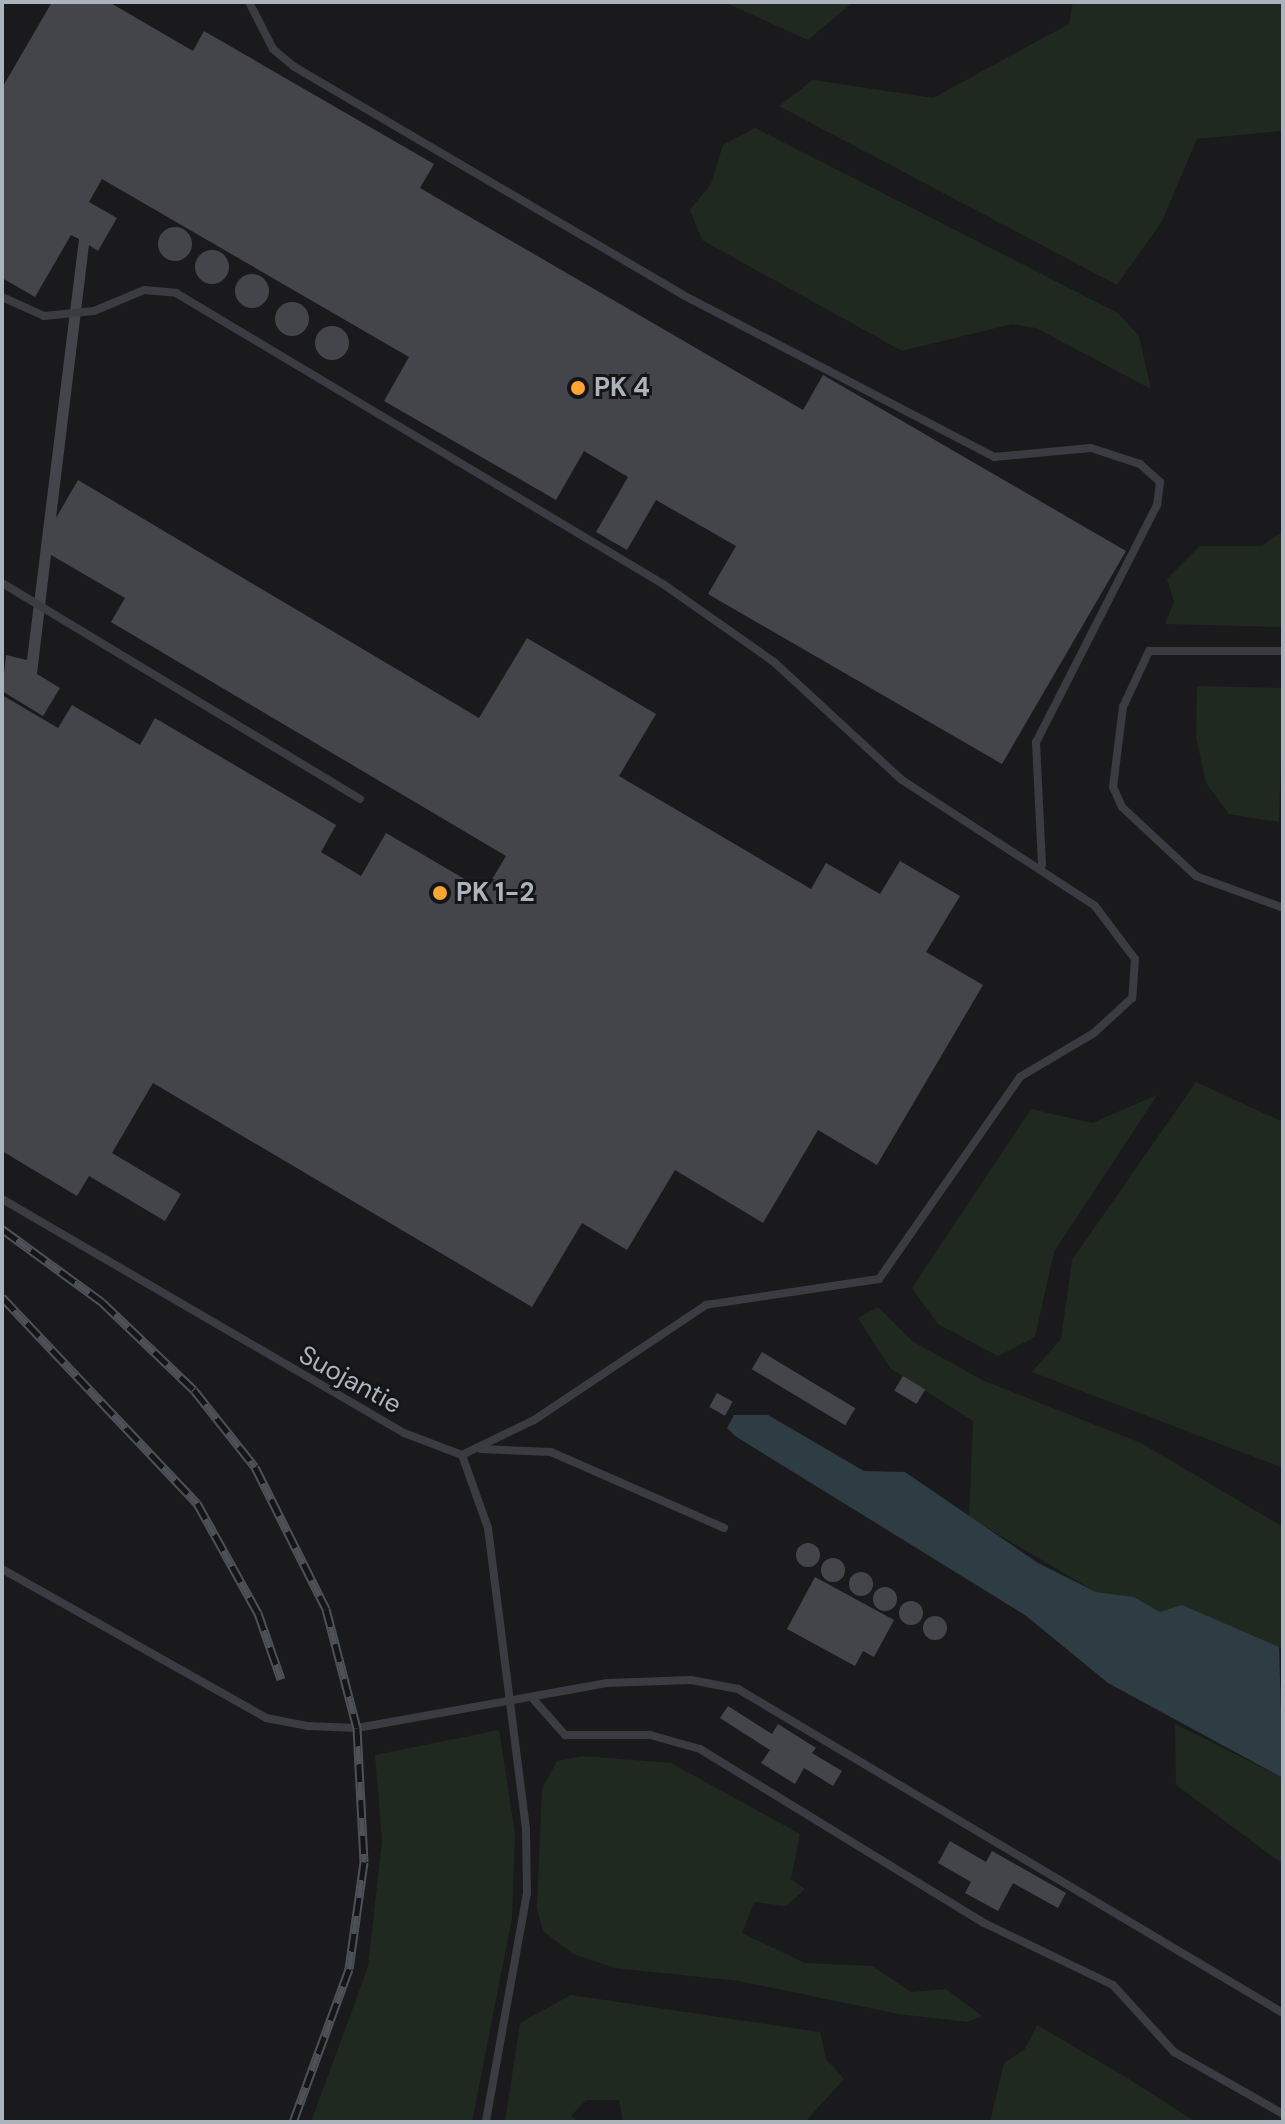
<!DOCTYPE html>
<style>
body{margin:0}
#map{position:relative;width:1285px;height:2124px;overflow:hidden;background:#1a1a1d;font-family:"DM Sans",sans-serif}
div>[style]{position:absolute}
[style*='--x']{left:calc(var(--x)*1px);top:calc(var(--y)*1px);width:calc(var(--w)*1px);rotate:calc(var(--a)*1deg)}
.green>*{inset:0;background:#1f2920}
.water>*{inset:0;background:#2e3c43}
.building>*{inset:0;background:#44454a;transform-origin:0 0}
.round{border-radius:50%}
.service>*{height:8px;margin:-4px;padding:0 4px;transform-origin:4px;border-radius:4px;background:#3a3c42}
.rail>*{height:9px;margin-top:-4.5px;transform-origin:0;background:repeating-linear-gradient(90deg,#151518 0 18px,#4d5157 0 36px);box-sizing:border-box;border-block:2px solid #4d5157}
.dots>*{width:22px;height:22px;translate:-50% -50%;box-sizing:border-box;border:4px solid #151518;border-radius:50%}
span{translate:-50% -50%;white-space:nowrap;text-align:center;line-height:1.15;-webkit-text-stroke:6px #151518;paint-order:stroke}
.poi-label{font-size:26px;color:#abb3bd;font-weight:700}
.left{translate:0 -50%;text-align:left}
.street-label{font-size:26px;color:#abb3bd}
.frame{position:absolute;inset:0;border:4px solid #abb3bd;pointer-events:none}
</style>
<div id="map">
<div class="green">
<div style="clip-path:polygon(724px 2px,853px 2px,808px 40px)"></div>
<div style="clip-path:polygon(1073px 2px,1283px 2px,1283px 131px,1197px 139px,1162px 221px,1117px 285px,779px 106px,813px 80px,933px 98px,1069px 24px)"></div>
<div style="clip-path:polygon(755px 128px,1118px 313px,1139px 336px,1151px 389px,1036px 328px,1012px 324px,902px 351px,702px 240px,690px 210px,711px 184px,723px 145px)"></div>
<div style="clip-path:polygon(1283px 531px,1283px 627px,1165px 624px,1174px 602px,1167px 579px,1200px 546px,1262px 546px)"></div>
<div style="clip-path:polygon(1197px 686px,1283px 688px,1279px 822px,1229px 814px,1206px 783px,1196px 737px)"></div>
<div style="clip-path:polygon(1196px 1082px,1283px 1122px,1283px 1468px,1032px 1372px,1061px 1339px,1072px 1260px)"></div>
<div style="clip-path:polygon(1157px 1095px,1054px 1252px,1035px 1337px,998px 1356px,938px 1324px,912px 1288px,1031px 1109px,1092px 1123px)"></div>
<div style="clip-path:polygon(878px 1307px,912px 1341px,982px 1380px,1141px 1443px,1283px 1527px,1283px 1649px,1160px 1612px,1134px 1597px,1096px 1592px,969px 1517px,973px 1421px,890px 1368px,858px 1318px)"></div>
<div style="clip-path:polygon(1175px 1724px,1283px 1778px,1283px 1864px,1176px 1785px)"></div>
<div style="clip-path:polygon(499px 1730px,515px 1834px,512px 1918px,472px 2122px,311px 2122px,368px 1967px,382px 1840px,375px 1755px)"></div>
<div style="clip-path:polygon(583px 1756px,671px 1763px,800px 1834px,791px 1879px,805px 1889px,786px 1906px,754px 1902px,742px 1933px,805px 1963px,872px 1966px,911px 1992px,946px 1989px,982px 2016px,968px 2022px,899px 2014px,739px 1981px,615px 1968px,573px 1954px,543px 1931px,537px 1908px,542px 1789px,557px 1761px)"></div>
<div style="clip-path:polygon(571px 1995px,820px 2032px,826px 2059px,844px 2079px,805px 2122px,623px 2122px,619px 2100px,586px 2100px,571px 2116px,579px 2122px,505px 2122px,520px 2023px)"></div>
<div style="clip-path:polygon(1037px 2025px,1124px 2076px,1196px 2122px,990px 2122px,1004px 2063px,1025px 2049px)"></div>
</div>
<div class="water">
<div style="clip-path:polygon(734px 1415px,768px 1415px,864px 1471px,905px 1472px,1038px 1563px,1096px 1592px,1134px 1597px,1160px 1612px,1182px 1605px,1279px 1647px,1283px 1778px,1108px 1683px,1025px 1615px,735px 1436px,727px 1428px)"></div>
</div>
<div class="building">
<div style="clip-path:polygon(52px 2px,109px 2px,193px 51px,204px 31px,434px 164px,420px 188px,803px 410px,823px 375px,1126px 551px,1002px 764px,708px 594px,736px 546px,656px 500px,627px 550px,596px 532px,628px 477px,584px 451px,556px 500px,384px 401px,409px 357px,102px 179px,89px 202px,117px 218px,98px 251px,89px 245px,56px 518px,78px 480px,479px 718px,527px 638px,656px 714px,619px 776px,811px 889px,826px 863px,880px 894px,900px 861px,960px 896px,926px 952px,983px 985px,877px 1165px,818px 1130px,763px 1223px,675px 1170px,627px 1250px,582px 1223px,532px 1307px,153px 1083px,112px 1153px,181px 1194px,165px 1221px,89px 1176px,77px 1196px,2px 1151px,2px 695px,58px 728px,72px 705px,140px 745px,155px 718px,336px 825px,321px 852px,361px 876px,386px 833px,485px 891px,506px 856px,111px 622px,125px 598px,51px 555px,37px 674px,60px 688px,43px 716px,2px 691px,6px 655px,27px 660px,79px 239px,71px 235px,35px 297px,2px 278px,2px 88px)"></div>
<div class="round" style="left:158px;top:227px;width:34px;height:34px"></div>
<div class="round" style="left:195px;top:250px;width:34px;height:34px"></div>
<div class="round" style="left:235px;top:274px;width:34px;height:34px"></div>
<div class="round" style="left:275px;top:302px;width:34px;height:34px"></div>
<div class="round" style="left:315px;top:326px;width:34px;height:34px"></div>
<div style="left:762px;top:1352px;width:109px;height:20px;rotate:31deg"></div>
<div style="left:903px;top:1376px;width:26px;height:17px;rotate:31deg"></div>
<div style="left:717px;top:1393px;width:18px;height:16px;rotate:29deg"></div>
<div class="round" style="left:796px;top:1543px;width:24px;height:24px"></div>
<div class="round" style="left:821px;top:1558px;width:24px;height:24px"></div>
<div class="round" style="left:849px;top:1572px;width:24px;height:24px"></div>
<div style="clip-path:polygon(815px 1577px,894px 1620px,874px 1657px,863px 1651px,855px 1666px,787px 1629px)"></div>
<div class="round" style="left:873px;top:1587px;width:24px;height:24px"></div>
<div class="round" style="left:899px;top:1601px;width:24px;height:24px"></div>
<div class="round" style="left:923px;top:1616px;width:24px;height:24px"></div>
<div style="clip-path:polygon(728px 1706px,772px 1734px,778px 1724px,816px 1748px,812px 1753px,842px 1771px,833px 1786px,804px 1768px,795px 1784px,761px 1763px,770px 1750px,720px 1718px)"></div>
<div style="clip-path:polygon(950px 1841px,986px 1862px,992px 1851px,1066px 1893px,1058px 1908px,1013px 1883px,998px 1911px,965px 1893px,971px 1882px,938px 1863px)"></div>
</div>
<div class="service">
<div style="--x:249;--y:2;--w:53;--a:62.9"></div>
<div style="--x:273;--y:49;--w:26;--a:40"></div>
<div style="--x:293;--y:66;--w:452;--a:30.4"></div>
<div style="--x:683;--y:295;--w:351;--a:27.5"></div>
<div style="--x:994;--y:457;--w:97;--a:-5.3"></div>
<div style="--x:1091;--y:448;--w:52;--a:18.1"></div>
<div style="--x:1140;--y:464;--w:27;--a:42"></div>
<div style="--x:1160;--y:482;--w:23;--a:97"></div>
<div style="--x:1157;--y:505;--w:266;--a:117"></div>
<div style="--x:1036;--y:742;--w:123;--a:87.2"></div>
<div style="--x:2;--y:297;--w:46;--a:24.3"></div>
<div style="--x:44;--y:316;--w:50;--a:-5.7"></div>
<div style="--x:94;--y:311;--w:54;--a:-22.8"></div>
<div style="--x:144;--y:290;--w:32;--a:5"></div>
<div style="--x:176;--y:293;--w:567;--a:30.86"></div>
<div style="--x:663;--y:584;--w:136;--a:35.1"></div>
<div style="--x:774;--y:662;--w:174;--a:42.7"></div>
<div style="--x:902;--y:780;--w:230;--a:33.1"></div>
<div style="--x:1095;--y:906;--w:66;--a:53"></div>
<div style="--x:1135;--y:959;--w:39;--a:94"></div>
<div style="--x:1132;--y:998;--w:52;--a:137.4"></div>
<div style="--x:1094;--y:1033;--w:86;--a:149.3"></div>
<div style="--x:1020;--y:1077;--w:246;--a:124.9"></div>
<div style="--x:879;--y:1279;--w:175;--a:171.5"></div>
<div style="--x:706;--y:1305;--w:207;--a:146.2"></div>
<div style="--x:534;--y:1420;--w:80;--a:154.1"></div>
<div style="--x:2;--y:583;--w:418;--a:31.1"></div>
<div style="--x:1281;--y:907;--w:90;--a:-160"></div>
<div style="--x:1196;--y:876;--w:101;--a:-137"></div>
<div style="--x:1122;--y:807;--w:22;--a:-114"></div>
<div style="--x:1113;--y:787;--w:81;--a:-82.9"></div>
<div style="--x:1123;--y:707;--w:62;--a:-65.1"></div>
<div style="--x:1149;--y:651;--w:134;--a:0"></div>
<div style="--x:2;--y:1199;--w:465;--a:30.2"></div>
<div style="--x:404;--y:1433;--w:62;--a:20.8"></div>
<div style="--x:462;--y:1455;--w:77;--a:70.4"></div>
<div style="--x:488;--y:1528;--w:303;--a:82.8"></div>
<div style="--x:526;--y:1829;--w:64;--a:89.1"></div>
<div style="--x:527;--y:1893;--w:233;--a:100.2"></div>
<div style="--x:481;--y:1449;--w:70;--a:2.5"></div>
<div style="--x:551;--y:1452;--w:189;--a:23.7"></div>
<div style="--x:2;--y:1569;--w:303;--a:29.4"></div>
<div style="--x:266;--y:1718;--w:43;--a:10.8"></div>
<div style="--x:308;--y:1726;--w:49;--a:2.3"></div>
<div style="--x:357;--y:1728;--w:254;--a:-10.2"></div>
<div style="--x:607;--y:1683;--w:84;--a:-2"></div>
<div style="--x:691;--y:1680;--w:48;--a:10.8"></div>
<div style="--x:738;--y:1689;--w:634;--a:30.73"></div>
<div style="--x:534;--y:1700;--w:47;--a:48.5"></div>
<div style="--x:565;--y:1735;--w:85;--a:0"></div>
<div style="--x:650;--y:1735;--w:52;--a:15.6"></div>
<div style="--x:700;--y:1749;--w:333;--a:31.5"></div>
<div style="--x:984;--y:1923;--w:143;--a:25.7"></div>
<div style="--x:1113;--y:1985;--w:91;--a:47.7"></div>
<div style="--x:1174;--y:2052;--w:125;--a:29.6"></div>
</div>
<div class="rail">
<div style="--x:2;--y:1229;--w:124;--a:36.1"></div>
<div style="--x:102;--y:1302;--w:127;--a:43.7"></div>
<div style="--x:194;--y:1390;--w:98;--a:51.6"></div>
<div style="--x:255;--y:1467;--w:159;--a:63.4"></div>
<div style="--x:326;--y:1609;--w:123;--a:75.4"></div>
<div style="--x:357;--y:1728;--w:134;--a:87"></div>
<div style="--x:364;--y:1862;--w:108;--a:98"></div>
<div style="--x:349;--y:1969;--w:163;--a:110.1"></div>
<div style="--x:2;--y:1297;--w:284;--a:46.6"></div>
<div style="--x:197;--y:1503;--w:126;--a:61"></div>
<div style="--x:258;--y:1613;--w:70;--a:70.8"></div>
</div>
<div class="dots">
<div style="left:578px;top:388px;background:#ffa530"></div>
<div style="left:440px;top:893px;background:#ffa530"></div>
</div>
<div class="poi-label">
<span class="left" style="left:594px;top:388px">PK 4</span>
<span class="left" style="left:456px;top:893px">PK 1-2</span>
</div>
<div class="street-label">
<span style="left:350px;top:1380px;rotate:29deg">Suojantie</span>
</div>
<div class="frame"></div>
</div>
